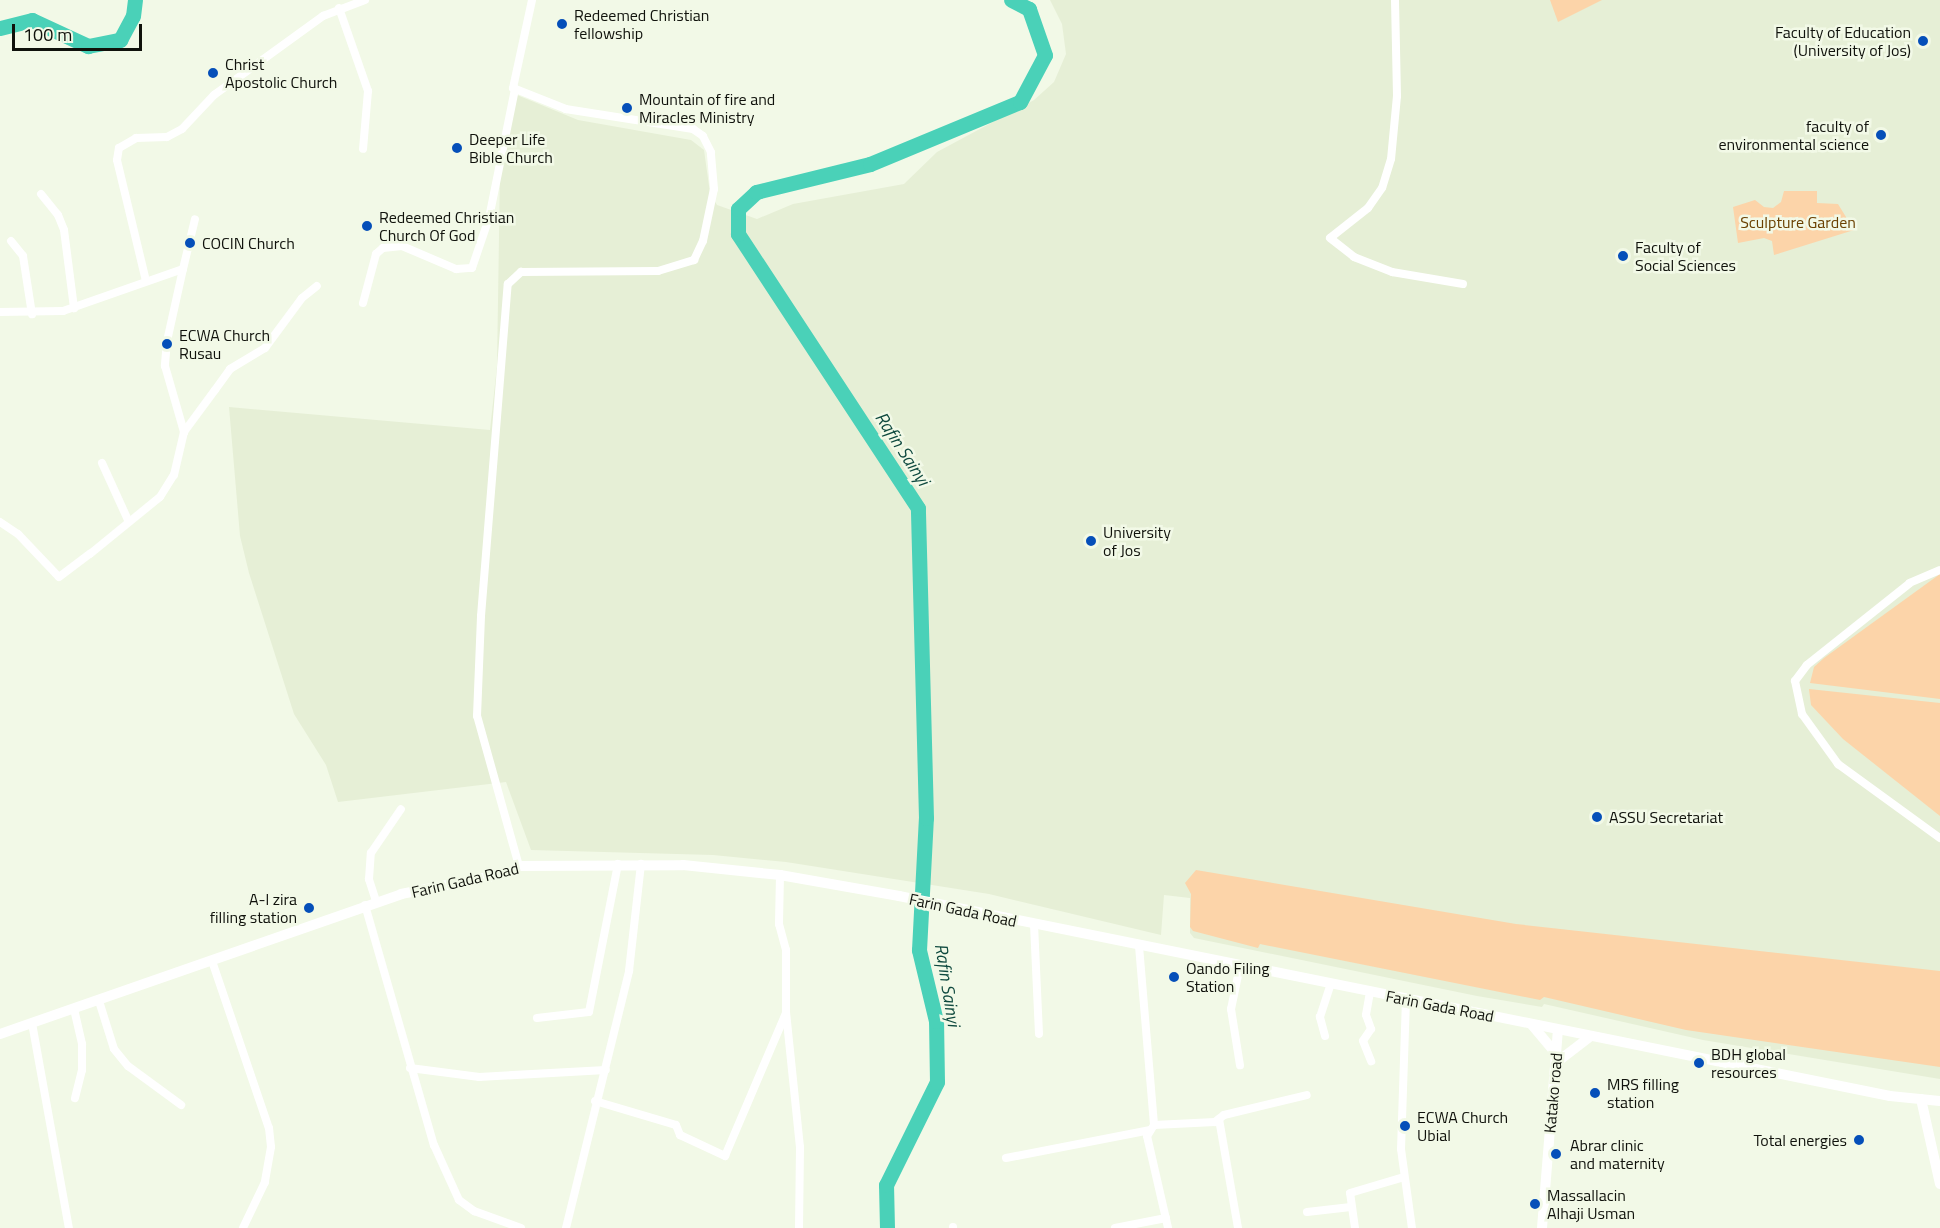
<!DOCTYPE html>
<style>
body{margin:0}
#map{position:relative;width:1940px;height:1228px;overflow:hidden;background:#f2f9e7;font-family:"Titillium Web",sans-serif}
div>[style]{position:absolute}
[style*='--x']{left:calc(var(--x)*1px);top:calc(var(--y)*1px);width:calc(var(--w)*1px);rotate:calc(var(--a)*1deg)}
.built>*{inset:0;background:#e6efd6}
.green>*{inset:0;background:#fcd4a9}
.river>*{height:15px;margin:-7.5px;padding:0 7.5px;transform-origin:7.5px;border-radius:7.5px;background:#4ad1b8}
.street>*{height:8px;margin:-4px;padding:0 4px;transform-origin:4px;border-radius:4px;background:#fff}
.secondary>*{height:10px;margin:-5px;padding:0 5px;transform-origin:5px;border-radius:5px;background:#fff}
.dots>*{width:16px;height:16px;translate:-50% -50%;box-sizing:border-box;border:3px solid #f2f9e7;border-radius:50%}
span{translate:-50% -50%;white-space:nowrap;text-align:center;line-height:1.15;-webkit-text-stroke:5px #f2f9e7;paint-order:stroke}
.poi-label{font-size:16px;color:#10120c}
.left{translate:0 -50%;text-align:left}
.right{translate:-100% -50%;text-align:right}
.park-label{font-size:16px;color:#6a4000}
.street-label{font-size:16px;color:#10120c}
.water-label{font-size:18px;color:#0e493e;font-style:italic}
.scale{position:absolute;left:12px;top:24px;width:130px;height:27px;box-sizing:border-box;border:3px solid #10120c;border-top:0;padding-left:8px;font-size:18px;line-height:21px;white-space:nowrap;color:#10120c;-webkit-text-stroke:4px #f2f9e7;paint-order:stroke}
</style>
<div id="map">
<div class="built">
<div style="clip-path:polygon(1050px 0,1940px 0,1940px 1079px,1703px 1040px,1544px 1004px,1542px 1007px,1477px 996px,1194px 938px,1190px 933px,1190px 898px,1164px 895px,1161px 935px,989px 894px,786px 862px,713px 855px,531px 850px,506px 782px,338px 802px,326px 765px,294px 714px,249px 573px,240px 536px,229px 407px,490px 430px,497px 366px,500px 171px,517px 95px,578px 120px,691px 140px,704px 150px,710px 193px,717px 205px,757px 219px,793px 204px,904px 184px,937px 152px,1034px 100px,1054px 82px,1066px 54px,1062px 24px)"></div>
</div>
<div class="green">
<div style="clip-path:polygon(1550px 0,1602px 0,1558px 22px)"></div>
<div style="clip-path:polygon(1784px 191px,1817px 191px,1817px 203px,1838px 204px,1854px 230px,1774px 255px,1772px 241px,1764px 238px,1738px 243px,1733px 207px,1755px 200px,1764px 207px,1773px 208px,1781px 202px)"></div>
<div style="clip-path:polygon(1940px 574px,1940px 699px,1810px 683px,1814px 667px,1824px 658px)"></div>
<div style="clip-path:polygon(1809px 689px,1940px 703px,1940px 816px,1843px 739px,1811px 705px)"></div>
<div style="clip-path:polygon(1196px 870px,1516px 924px,1940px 971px,1940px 1067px,1686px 1030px,1544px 997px,1540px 1000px,1260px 944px,1258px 948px,1193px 931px,1190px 927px,1191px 894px,1185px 883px)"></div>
</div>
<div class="river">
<div style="--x:0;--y:28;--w:33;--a:-14"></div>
<div style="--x:32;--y:20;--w:62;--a:24.9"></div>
<div style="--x:88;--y:46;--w:33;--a:-11"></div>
<div style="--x:120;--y:40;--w:27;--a:-62"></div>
<div style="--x:133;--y:16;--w:16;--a:-83"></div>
<div style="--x:887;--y:1228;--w:43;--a:-91.3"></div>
<div style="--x:886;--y:1185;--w:115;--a:-63.7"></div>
<div style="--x:937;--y:1082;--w:61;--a:-90.9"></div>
<div style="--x:936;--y:1021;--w:73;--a:-103.5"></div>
<div style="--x:919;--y:950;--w:132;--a:-87"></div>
<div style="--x:926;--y:818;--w:310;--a:-91.5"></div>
<div style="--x:918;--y:508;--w:328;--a:-123.3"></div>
<div style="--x:738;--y:234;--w:25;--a:-90"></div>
<div style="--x:738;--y:209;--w:25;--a:-43"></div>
<div style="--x:756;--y:192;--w:117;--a:-13.8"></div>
<div style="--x:870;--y:164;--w:162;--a:-22.5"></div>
<div style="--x:1020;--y:102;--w:53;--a:-62"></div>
<div style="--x:1045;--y:55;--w:49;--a:-109.2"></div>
<div style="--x:1029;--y:9;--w:20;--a:-153"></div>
</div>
<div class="street">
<div style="--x:1395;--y:0;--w:96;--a:88.8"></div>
<div style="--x:1397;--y:96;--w:63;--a:95.4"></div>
<div style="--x:1391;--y:159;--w:30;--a:107"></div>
<div style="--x:1382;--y:188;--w:24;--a:125"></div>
<div style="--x:1368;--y:208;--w:48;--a:141.7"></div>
<div style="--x:1330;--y:238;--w:31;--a:38"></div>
<div style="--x:1354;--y:257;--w:41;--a:21.5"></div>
<div style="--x:1392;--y:272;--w:72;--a:9.6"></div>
<div style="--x:339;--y:8;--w:88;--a:70.7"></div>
<div style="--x:368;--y:91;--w:58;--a:94.9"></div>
<div style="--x:41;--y:194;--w:27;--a:51"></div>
<div style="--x:58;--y:215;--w:16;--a:68"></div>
<div style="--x:64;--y:230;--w:79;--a:82.7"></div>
<div style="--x:11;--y:241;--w:19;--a:51"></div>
<div style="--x:23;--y:256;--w:59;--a:81.2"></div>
<div style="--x:183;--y:269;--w:51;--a:-76.5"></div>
<div style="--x:146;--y:281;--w:124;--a:-103.5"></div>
<div style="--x:117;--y:160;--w:12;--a:-81"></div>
<div style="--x:119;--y:148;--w:20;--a:-30"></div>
<div style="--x:136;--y:138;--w:31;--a:-2"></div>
<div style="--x:167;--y:137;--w:17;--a:-28"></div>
<div style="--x:182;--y:129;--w:47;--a:-46.7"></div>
<div style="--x:214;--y:95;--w:135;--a:-35.9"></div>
<div style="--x:323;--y:16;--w:45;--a:-20.9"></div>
<div style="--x:363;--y:303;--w:51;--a:-75.1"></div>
<div style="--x:376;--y:254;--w:9;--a:-41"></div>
<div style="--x:383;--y:248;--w:19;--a:-6"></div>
<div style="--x:402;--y:246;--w:59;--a:23.1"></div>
<div style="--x:456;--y:269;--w:16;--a:-4"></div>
<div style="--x:472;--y:268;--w:53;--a:-71.2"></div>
<div style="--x:489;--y:218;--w:132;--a:-78.6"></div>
<div style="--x:0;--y:312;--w:63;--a:-0.9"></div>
<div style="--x:63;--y:311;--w:127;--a:-19.3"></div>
<div style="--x:183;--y:269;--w:74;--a:102.5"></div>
<div style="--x:167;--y:341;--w:25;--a:95"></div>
<div style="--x:165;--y:366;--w:69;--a:73.9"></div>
<div style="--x:102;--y:463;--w:63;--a:65.5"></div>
<div style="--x:0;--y:522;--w:22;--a:34"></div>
<div style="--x:18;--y:534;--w:59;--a:46.4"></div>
<div style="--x:59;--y:577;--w:39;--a:-37"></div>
<div style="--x:90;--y:554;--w:90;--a:-39.2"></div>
<div style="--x:160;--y:497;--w:26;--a:-58"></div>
<div style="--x:174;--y:475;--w:44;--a:-76.9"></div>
<div style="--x:184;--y:432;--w:52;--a:-53.6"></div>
<div style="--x:215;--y:390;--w:26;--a:-54"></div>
<div style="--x:230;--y:369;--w:41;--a:-31"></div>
<div style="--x:265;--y:348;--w:62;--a:-53.5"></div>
<div style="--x:302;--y:298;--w:19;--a:-39"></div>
<div style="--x:1940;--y:570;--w:33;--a:157"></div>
<div style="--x:1910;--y:583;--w:132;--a:141.5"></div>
<div style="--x:1807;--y:665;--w:20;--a:127"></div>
<div style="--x:1795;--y:681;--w:34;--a:78"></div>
<div style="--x:1802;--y:714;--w:62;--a:54.2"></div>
<div style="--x:1838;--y:764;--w:126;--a:36"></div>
<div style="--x:519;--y:866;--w:156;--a:-105.6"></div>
<div style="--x:477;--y:716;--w:100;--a:-87.7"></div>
<div style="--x:481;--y:616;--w:333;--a:-85.4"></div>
<div style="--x:508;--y:284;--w:18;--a:-43"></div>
<div style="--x:521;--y:272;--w:137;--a:-0.4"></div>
<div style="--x:658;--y:271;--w:38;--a:-17"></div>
<div style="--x:694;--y:260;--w:21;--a:-65"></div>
<div style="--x:703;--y:241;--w:53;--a:-78.1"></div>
<div style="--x:714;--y:189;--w:37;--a:-95"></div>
<div style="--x:711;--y:152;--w:18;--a:-117"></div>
<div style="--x:703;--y:136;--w:12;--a:-145"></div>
<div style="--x:693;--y:129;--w:129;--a:-171.1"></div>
<div style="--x:566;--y:109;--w:57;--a:-158.4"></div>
<div style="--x:513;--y:88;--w:90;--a:-77.8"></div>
<div style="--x:780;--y:875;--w:49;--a:91.2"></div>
<div style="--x:779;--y:924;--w:27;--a:75"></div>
<div style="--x:786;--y:950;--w:62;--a:90"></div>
<div style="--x:786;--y:1012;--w:136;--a:84.1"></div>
<div style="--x:800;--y:1147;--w:81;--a:90.7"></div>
<div style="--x:376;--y:901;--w:23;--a:-108"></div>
<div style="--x:369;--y:879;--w:26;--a:-86"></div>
<div style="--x:371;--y:853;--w:53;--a:-55.7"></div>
<div style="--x:365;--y:905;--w:250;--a:74"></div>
<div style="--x:434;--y:1145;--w:60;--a:65.6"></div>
<div style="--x:459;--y:1200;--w:19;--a:36"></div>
<div style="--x:474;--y:1211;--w:50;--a:19.9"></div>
<div style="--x:1034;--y:924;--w:110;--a:87.4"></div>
<div style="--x:1139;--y:946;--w:180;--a:85.2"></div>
<div style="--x:1154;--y:1125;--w:13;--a:122"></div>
<div style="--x:1147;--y:1136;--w:94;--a:77.1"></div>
<div style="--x:212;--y:961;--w:176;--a:71.2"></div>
<div style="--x:269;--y:1128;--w:19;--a:84"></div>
<div style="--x:271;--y:1147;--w:36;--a:100"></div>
<div style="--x:265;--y:1182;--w:51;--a:115.6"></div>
<div style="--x:1240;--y:966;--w:44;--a:101.8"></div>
<div style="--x:1231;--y:1009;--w:57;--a:80.9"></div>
<div style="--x:1370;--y:992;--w:23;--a:100"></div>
<div style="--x:1366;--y:1015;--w:15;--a:70"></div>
<div style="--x:1371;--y:1029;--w:14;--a:124"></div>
<div style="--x:1363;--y:1041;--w:22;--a:68"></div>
<div style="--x:1406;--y:999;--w:150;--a:91.9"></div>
<div style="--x:1401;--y:1149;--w:80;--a:82.1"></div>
<div style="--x:99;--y:1001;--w:50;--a:72.6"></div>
<div style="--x:114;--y:1049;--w:22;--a:51"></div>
<div style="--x:128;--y:1066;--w:66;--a:36.3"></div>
<div style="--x:74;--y:1009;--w:36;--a:77"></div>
<div style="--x:82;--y:1044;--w:26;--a:90"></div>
<div style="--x:82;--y:1070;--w:29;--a:104"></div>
<div style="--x:537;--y:1018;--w:52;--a:-6.6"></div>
<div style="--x:589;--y:1012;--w:151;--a:-78.9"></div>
<div style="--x:32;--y:1023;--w:208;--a:79.8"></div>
<div style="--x:1325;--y:1036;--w:20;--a:-105"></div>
<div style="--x:1320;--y:1017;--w:35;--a:-72"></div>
<div style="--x:410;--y:1068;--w:70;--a:7.4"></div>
<div style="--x:479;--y:1077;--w:127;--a:-3.2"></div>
<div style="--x:595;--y:1101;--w:84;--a:16.5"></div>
<div style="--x:676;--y:1125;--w:11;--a:68"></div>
<div style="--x:680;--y:1135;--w:50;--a:25"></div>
<div style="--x:725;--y:1156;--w:155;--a:-66.9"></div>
<div style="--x:1219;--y:1119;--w:111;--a:80.1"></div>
<div style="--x:1154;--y:1125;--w:61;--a:-2.8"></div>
<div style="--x:1215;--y:1122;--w:11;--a:-38"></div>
<div style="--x:1224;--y:1115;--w:85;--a:-13.5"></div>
<div style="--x:1006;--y:1158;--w:147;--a:-11"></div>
<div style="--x:1307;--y:1212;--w:44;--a:-6.5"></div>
<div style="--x:953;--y:1227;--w:1;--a:90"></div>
<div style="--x:566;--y:1228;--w:265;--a:-76.2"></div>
<div style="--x:629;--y:971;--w:108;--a:-83.6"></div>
<div style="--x:1115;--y:1228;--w:52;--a:-11.1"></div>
<div style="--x:1355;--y:1228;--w:35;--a:-98"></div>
<div style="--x:1350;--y:1193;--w:56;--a:-16.5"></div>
</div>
<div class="secondary">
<div style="--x:1532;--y:1025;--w:39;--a:50"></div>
<div style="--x:0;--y:1034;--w:425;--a:-19.2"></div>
<div style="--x:401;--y:894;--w:110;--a:-11"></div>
<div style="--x:509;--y:873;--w:12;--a:-35"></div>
<div style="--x:519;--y:866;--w:164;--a:-0.3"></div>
<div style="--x:683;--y:865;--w:98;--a:5.9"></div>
<div style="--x:780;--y:875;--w:121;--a:10"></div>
<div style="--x:899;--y:896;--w:1011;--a:11.41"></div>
<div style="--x:1890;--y:1096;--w:50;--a:5.7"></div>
<div style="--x:1557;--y:1062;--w:43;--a:-37.4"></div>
<div style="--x:1921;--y:1099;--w:87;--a:77.4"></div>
<div style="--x:1542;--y:1228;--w:199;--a:-85.4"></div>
</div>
<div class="dots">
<div style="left:562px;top:24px;background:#054fb9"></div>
<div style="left:1923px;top:41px;background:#054fb9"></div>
<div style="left:213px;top:73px;background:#054fb9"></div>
<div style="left:627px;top:108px;background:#054fb9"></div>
<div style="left:1881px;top:135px;background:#054fb9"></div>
<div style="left:457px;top:148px;background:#054fb9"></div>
<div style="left:367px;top:226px;background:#054fb9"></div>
<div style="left:190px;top:243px;background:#054fb9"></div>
<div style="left:1623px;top:256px;background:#054fb9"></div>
<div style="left:167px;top:344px;background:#054fb9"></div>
<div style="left:1091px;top:541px;background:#054fb9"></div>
<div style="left:1597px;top:817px;background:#054fb9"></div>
<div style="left:309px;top:908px;background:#054fb9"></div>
<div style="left:1174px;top:977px;background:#054fb9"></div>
<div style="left:1699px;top:1063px;background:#054fb9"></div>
<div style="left:1595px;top:1093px;background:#054fb9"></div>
<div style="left:1405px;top:1126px;background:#054fb9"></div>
<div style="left:1859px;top:1140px;background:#054fb9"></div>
<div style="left:1556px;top:1154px;background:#054fb9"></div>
<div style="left:1535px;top:1204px;background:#054fb9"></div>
</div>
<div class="poi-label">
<span class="left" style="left:574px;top:24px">Redeemed Christian<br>fellowship</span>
<span class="right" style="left:1911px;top:41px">Faculty of Education<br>(University of Jos)</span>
<span class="left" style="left:225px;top:73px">Christ<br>Apostolic Church</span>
<span class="left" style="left:639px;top:108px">Mountain of fire and<br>Miracles Ministry</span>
<span class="right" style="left:1869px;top:135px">faculty of<br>environmental science</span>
<span class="left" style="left:469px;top:148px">Deeper Life<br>Bible Church</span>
<span class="left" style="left:379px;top:226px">Redeemed Christian<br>Church Of God</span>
<span class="left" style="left:202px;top:243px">COCIN Church</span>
<span class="left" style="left:1635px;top:256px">Faculty of<br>Social Sciences</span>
<span class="left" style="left:179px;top:344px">ECWA Church<br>Rusau</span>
<span class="left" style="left:1103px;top:541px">University<br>of Jos</span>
<span class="left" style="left:1609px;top:817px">ASSU Secretariat</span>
<span class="right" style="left:297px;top:908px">A-l zira<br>filling station</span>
<span class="left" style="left:1186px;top:977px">Oando Filing<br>Station</span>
<span class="left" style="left:1711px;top:1063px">BDH global<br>resources</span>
<span class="left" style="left:1607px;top:1093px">MRS filling<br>station</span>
<span class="left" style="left:1417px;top:1126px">ECWA Church<br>Ubial</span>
<span class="right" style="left:1847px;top:1140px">Total energies</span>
<span class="left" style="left:1570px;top:1154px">Abrar clinic<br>and maternity</span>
<span class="left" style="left:1547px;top:1204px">Massallacin<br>Alhaji Usman</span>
</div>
<div class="park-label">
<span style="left:1798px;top:222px">Sculpture Garden</span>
</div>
<div class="street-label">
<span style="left:465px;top:880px;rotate:-13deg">Farin Gada Road</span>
<span style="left:963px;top:910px;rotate:12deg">Farin Gada Road</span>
<span style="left:1440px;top:1006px;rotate:11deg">Farin Gada Road</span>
<span style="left:1553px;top:1093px;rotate:-85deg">Katako road</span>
</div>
<div class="water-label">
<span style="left:902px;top:449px;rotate:57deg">Rafin Sainyi</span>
<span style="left:947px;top:985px;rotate:81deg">Rafin Sainyi</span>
</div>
<div class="scale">100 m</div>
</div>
